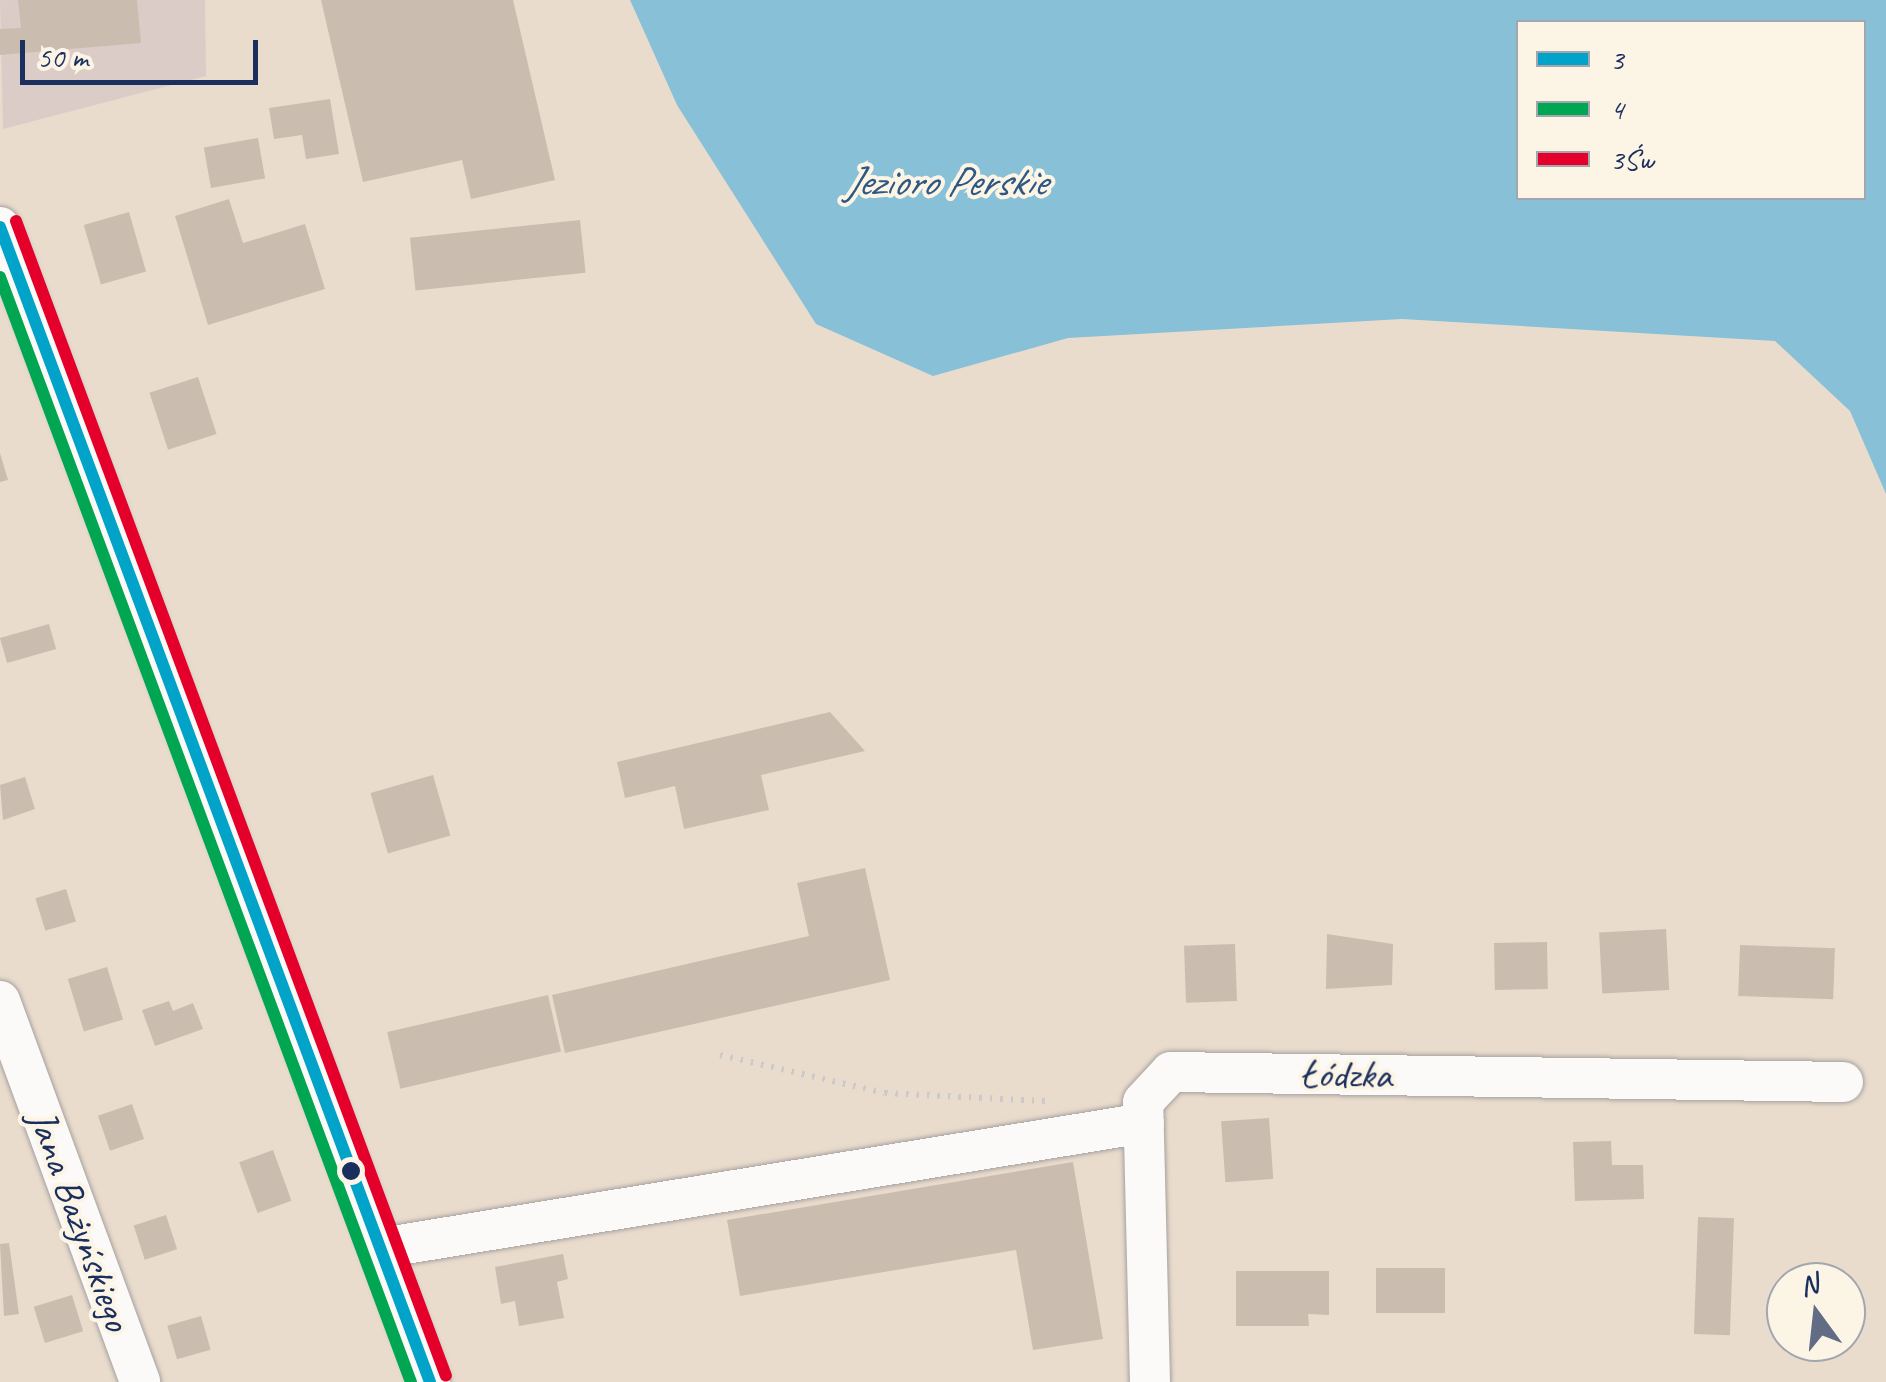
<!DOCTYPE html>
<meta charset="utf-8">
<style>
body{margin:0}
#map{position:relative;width:1886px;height:1382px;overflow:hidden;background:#e9dccd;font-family:Caveat,sans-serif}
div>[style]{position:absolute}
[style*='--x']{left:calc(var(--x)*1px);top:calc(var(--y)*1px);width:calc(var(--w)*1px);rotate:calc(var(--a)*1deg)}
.industrial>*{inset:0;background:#dcccc7}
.water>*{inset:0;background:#88c1d7}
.building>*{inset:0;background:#cabdb0;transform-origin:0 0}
.path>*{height:6px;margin-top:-3px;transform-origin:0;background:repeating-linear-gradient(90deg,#cbc9ca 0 2.5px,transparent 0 10.5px)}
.roads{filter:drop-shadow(0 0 2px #a6a19f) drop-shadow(0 0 2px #a6a19f)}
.minor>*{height:40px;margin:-20px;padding:0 20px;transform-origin:20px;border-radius:20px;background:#fcfaf8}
.bus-1>*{height:12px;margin:-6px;padding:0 6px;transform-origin:6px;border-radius:6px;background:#01a3c8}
.bus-2>*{height:12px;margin:-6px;padding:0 6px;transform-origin:6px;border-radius:6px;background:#00a651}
.bus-3>*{height:12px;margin:-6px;padding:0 6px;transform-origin:6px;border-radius:6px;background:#e4002b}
.dots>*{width:28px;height:28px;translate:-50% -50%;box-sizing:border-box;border:5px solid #fcf5e5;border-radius:50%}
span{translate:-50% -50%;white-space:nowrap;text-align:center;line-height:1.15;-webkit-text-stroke:8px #fcf5e5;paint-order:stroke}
.street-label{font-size:40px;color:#1b2f5e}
.water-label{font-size:42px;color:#2f5784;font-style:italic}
.legend{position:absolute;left:1516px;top:20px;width:350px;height:180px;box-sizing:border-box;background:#fcf5e5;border:2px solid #a2a6af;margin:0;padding:12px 18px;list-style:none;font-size:30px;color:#1b2f5e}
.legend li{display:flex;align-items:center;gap:20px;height:50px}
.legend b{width:50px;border:2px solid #a2a6af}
.north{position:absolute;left:1766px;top:1262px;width:100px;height:100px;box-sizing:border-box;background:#fcf5e5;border:2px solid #a2a6af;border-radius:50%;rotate:345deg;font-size:28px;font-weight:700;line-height:40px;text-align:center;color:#1b2f5e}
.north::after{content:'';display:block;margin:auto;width:35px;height:45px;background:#636c85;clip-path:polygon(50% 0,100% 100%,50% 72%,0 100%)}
.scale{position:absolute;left:20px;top:40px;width:238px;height:45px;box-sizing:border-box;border:5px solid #1b2f5e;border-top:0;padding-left:12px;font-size:30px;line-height:35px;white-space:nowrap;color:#1b2f5e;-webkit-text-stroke:8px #fcf5e5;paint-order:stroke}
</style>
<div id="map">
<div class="industrial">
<div style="clip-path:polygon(0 0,205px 0,206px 76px,3px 129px)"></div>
</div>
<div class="water">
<div style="clip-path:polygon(evenodd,630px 0,1886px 0,1886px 494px,1850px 411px,1775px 341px,1402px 319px,1068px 338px,933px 376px,816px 324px,677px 105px,630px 0,1518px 22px,1864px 22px,1864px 198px,1518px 198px,1518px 22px)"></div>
</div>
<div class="building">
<div style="clip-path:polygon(18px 0,137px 0,141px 43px,0 55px,0 29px,21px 28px)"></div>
<div style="clip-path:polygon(321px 0,513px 0,555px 180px,471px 199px,462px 160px,363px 182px)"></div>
<div style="clip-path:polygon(330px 99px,339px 154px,306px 159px,302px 135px,274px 139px,269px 108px)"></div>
<div style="left:258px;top:138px;width:41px;height:55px;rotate:80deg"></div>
<div style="clip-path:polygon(229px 199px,243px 243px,305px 224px,325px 289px,208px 325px,175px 216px)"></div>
<div style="left:129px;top:212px;width:62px;height:47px;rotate:74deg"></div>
<div style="left:580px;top:220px;width:53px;height:171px;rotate:84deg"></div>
<div style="left:198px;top:377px;width:60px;height:51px;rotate:72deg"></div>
<div style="clip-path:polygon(0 453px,8px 480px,0 482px)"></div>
<div style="left:49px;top:624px;width:26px;height:51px;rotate:74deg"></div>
<div style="clip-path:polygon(830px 712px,865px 751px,761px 775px,769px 810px,684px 829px,675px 786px,625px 798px,617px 762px)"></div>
<div style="left:433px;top:775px;width:63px;height:65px;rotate:74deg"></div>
<div style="clip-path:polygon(25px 777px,35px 809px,3px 820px,0 785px)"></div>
<div style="clip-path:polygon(865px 868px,890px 980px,565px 1053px,552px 995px,809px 936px,797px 883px)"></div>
<div style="left:66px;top:889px;width:34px;height:32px;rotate:73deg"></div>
<div style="left:1666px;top:929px;width:61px;height:67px;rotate:87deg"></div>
<div style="clip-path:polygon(1327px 934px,1393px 944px,1392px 985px,1326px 989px)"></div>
<div style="left:1547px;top:942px;width:47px;height:53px;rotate:89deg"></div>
<div style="left:1235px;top:944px;width:57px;height:51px;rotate:88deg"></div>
<div style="left:1740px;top:945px;width:95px;height:51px;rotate:2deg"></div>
<div style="left:107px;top:967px;width:55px;height:41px;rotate:73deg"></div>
<div style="left:548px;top:995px;width:58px;height:165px;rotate:77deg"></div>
<div style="clip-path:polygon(169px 1001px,173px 1011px,193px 1003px,203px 1029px,155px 1046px,142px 1010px)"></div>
<div style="left:132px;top:1104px;width:37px;height:36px;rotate:71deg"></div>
<div style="left:1269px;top:1118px;width:61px;height:48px;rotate:86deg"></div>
<div style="clip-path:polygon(1611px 1141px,1612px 1165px,1643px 1165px,1644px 1199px,1575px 1201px,1573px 1142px)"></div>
<div style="left:273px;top:1150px;width:54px;height:36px;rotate:70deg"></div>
<div style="clip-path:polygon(1073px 1162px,1103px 1339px,1033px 1350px,1016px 1250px,740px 1296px,727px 1220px)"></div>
<div style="left:166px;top:1215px;width:36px;height:34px;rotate:72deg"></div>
<div style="left:1698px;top:1217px;width:36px;height:117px;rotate:2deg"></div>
<div style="clip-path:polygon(9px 1243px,19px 1314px,4px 1316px,0 1244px)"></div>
<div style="clip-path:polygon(563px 1254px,568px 1279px,557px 1282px,564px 1318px,519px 1326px,515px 1301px,501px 1304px,495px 1267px)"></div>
<div style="left:1445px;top:1268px;width:45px;height:69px;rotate:90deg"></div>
<div style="clip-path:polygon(1236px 1271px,1329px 1271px,1329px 1315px,1308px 1314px,1309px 1326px,1236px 1326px)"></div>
<div style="left:72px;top:1295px;width:38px;height:40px;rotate:73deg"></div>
<div style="left:201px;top:1316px;width:35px;height:35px;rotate:74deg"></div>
</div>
<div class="path">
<div style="--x:720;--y:1055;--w:169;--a:13"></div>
<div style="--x:885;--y:1093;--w:160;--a:2.9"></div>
</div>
<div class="roads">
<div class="minor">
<div style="--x:0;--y:227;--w:1232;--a:69.58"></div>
<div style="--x:0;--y:1001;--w:406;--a:69.8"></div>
<div style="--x:381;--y:1248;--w:773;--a:-9.3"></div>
<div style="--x:1150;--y:1382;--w:280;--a:-91.4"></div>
<div style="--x:1143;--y:1102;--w:41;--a:-47"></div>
<div style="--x:1171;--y:1072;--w:672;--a:0.85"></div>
</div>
</div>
<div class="bus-1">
<div style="--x:0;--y:227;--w:1232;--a:69.58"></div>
</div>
<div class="bus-2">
<div style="--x:0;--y:277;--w:1179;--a:69.6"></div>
</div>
<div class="bus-3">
<div style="--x:16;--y:221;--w:1232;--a:69.58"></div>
</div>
<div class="dots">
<div style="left:351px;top:1171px;background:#1b2f5e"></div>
</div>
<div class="street-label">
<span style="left:1346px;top:1074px;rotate:1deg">Łódzka</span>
<span style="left:80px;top:1220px;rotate:70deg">Jana Bażyńskiego</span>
</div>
<div class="water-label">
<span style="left:945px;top:182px">Jezioro Perskie</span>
</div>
<ul class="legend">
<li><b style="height:12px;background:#01a3c8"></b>3</li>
<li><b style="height:12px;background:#00a651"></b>4</li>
<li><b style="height:12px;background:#e4002b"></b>3Św</li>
</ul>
<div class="north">N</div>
<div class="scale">50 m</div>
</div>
